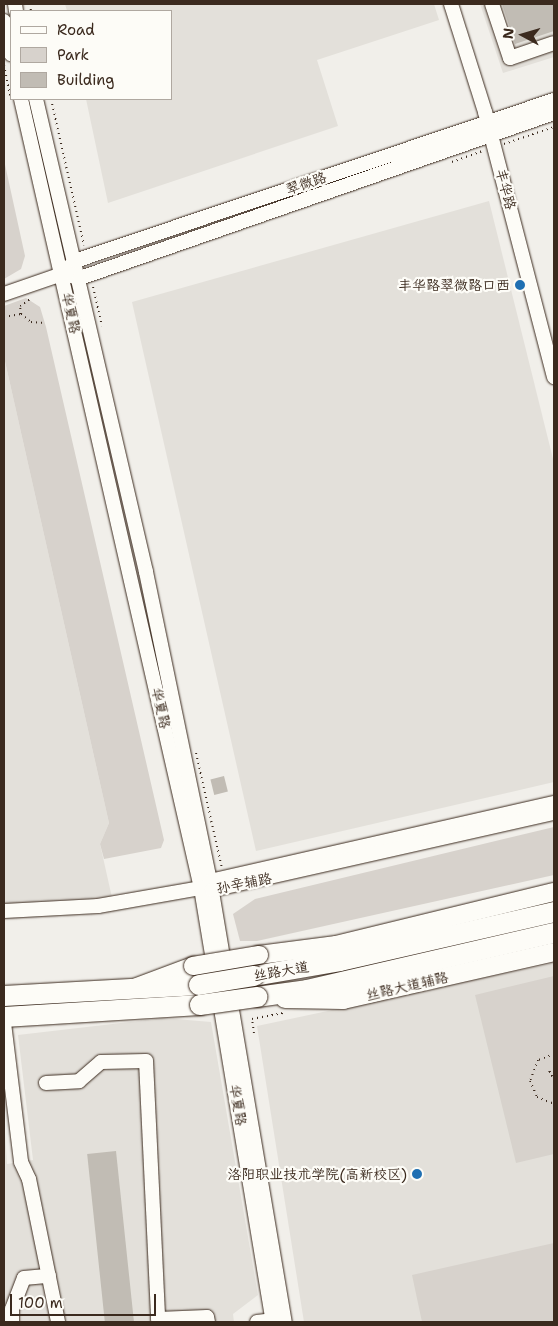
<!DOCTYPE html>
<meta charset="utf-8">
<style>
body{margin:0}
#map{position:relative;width:558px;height:1326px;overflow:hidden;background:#f1efea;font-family:"Shantell Sans","LXGW WenKai TC",sans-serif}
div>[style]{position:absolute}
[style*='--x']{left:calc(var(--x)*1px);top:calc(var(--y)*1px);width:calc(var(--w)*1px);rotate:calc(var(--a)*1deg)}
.built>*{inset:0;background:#e3e0da}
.green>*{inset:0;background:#d7d2cc}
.building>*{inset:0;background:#c1bcb4;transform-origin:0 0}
.path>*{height:2px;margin-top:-1px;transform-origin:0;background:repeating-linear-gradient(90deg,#3b2a1e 0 1px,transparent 0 5px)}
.roads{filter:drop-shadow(0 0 1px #3b2a1e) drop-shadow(0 0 1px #3b2a1e)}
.minor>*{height:14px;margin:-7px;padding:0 7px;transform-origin:7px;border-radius:7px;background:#fdfcf7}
.major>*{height:18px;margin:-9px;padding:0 9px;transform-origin:9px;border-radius:9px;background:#fdfcf7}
.highway>*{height:20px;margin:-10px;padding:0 10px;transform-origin:10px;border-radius:10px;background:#fdfcf7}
.bridges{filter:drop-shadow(0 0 1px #3b2a1e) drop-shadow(0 0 1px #3b2a1e)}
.major-bridge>*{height:18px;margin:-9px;padding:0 9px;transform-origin:9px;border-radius:9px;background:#fdfcf7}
.highway-bridge>*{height:20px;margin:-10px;padding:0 10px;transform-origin:10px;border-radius:10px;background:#fdfcf7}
.dots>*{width:14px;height:14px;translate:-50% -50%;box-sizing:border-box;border:2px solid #fdfcf7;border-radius:50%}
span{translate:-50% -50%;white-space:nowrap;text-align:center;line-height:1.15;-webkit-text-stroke:4.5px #fdfcf7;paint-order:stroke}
.street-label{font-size:14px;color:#3b2a1e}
.poi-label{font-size:14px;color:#3b2a1e}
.right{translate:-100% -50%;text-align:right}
.frame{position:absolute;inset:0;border:5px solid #3b2a1e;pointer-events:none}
.legend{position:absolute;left:10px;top:10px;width:162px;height:90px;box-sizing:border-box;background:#fdfcf7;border:1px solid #afa8a0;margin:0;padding:6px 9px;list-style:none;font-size:15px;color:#3b2a1e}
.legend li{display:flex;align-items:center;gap:10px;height:25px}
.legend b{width:25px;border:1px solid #afa8a0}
.north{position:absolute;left:498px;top:10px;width:50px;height:50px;-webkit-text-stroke:4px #fdfcf7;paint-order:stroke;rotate:276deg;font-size:14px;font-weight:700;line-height:20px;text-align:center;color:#3b2a1e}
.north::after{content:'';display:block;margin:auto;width:18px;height:22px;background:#3b2a1e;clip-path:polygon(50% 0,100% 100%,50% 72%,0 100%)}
.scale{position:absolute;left:10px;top:1294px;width:146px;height:22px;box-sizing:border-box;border:2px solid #3b2a1e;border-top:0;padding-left:6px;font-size:15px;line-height:18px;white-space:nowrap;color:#3b2a1e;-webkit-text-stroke:4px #fdfcf7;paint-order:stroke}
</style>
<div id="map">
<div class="built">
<div style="clip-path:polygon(65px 4px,434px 4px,439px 20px,317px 60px,338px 126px,108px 203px,86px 99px,171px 99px,171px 11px,67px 11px)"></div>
<div style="clip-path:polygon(480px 4px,554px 4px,554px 57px,503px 73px)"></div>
<div style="clip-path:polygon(489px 201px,554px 463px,554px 782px,256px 851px,132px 302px)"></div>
<div style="clip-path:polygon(4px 357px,109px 823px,100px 844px,115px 911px,4px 919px)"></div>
<div style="clip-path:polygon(554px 963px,554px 1322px,304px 1322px,257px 1026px)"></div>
<div style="clip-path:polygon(164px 1018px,211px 1022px,258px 1295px,233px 1314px,234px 1322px,4px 1322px,4px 1116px,7px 1164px,33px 1160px,18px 1035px)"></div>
</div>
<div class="green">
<div style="clip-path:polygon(4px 160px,25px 256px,21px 269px,4px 279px)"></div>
<div style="clip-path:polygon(26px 298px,40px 307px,46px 327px,164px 840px,161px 848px,104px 859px,100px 844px,109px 823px,4px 357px,4px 306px)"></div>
<div style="clip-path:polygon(554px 827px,554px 875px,257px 941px,240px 941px,233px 914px,255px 899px)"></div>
<div style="clip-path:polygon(554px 976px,554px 1154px,516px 1163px,475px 995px)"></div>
<div style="clip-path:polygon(554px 1243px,554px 1322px,422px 1322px,412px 1275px)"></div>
</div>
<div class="building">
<div style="clip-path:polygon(502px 4px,554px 4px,554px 31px,515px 44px)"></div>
<div style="left:224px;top:776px;width:16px;height:14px;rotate:76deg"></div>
<div style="left:116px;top:1151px;width:172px;height:29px;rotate:84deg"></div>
</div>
<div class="path">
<div style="--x:30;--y:4;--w:7;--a:82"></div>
<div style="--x:4;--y:65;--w:31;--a:79"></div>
<div style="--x:51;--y:99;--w:150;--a:77.3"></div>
<div style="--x:504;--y:144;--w:53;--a:-18.8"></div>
<div style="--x:452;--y:162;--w:33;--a:-20"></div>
<div style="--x:93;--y:287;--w:40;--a:77"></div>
<div style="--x:21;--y:314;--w:8;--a:-97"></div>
<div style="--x:20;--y:306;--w:12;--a:-35"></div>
<div style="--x:4;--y:317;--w:17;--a:-10"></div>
<div style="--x:21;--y:314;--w:13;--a:39"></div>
<div style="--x:31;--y:322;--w:14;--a:4"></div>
<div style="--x:196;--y:753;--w:118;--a:77.3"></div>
<div style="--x:254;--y:1033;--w:14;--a:-98"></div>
<div style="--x:252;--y:1019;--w:33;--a:-11"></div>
<div style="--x:554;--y:1054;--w:17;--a:159"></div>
<div style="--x:538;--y:1060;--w:22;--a:111"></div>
<div style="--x:530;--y:1081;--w:17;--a:66"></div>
<div style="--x:537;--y:1097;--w:18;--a:22"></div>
<div style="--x:554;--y:1076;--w:7;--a:-135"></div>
<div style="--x:549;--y:1071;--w:9;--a:58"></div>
</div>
<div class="roads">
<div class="minor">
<div style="--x:15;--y:4;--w:7;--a:82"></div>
<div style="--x:451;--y:4;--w:113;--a:72.5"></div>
<div style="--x:485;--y:112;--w:274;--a:75.4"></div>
<div style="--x:492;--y:4;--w:57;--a:71.6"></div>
<div style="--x:510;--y:58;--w:46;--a:-18.8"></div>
<div style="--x:4;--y:21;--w:34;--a:78"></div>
<div style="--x:21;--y:99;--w:809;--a:77.15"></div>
<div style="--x:201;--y:888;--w:440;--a:80.6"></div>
<div style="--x:36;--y:99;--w:486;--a:76.9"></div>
<div style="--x:146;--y:572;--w:321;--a:78.3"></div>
<div style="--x:211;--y:886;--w:442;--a:80.4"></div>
<div style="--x:71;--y:276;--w:9;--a:13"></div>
<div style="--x:80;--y:278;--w:502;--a:-19.19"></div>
<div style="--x:4;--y:294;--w:61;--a:-19"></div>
<div style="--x:62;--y:274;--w:18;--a:-45"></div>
<div style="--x:75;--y:261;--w:505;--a:-18.58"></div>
<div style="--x:203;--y:887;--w:9;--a:-41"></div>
<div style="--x:210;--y:881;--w:353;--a:-12.8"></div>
<div style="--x:4;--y:911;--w:94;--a:-3"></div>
<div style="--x:98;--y:906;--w:105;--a:-9.9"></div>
<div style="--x:201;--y:888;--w:11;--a:10"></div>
<div style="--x:212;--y:890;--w:351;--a:-12.7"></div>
<div style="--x:4;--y:1023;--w:140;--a:83"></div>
<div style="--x:21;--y:1162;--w:19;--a:65"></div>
<div style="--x:29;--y:1179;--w:146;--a:78.5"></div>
<div style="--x:46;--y:1083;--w:33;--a:-3"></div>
<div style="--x:79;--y:1081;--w:29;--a:-41"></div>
<div style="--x:101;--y:1062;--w:45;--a:-1.3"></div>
<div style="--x:146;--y:1061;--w:258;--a:87.3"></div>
<div style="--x:158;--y:1319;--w:49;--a:-2.3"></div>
<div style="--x:207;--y:1317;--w:5;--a:79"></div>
<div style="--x:12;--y:1322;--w:13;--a:-90"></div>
<div style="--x:12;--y:1309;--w:33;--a:-69"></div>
<div style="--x:24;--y:1278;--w:25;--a:-5"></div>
<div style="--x:257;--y:1322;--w:24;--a:-7"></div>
</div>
<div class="major">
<div style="--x:259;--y:955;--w:78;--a:-7.4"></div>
<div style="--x:336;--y:945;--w:224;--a:-13.7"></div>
<div style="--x:137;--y:987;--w:60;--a:-20.6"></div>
<div style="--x:285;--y:999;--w:58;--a:1"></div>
<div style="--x:343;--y:1000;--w:216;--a:-12.8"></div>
</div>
<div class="highway">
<div style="--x:254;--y:976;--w:87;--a:-9.9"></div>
<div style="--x:340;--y:961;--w:220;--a:-12.9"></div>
<div style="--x:4;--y:996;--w:195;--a:-3.2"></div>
<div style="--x:257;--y:997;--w:50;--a:-8"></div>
<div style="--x:307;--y:990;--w:253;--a:-13"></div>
<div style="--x:4;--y:1017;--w:196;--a:-3.5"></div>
</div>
</div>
<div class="bridges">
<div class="major-bridge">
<div style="--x:193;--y:966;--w:67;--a:-9.5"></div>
</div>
<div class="highway-bridge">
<div style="--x:199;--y:985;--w:56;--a:-9.3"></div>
<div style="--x:200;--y:1005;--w:58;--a:-8"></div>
</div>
</div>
<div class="dots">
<div style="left:520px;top:285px;background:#1f6fb2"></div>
<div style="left:417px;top:1174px;background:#1f6fb2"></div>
</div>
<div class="street-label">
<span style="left:306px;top:183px;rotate:-19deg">翠微路</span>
<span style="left:506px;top:189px;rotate:75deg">丰华路</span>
<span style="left:71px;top:313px;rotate:77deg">华夏路</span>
<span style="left:161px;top:708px;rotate:77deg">华夏路</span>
<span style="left:244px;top:883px;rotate:-11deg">孙辛辅路</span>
<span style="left:281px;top:971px;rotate:-10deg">丝路大道</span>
<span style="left:407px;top:986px;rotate:-13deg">丝路大道辅路</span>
<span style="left:238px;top:1105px;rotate:80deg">华夏路</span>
</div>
<div class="poi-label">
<span class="right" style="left:510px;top:285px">丰华路翠微路口西</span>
<span class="right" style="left:407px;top:1174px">洛阳职业技术学院(高新校区)</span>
</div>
<div class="frame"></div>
<ul class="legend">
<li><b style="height:6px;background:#fdfcf7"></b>Road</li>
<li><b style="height:14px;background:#d7d2cc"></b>Park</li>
<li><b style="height:14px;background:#c1bcb4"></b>Building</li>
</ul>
<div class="north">N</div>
<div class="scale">100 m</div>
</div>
